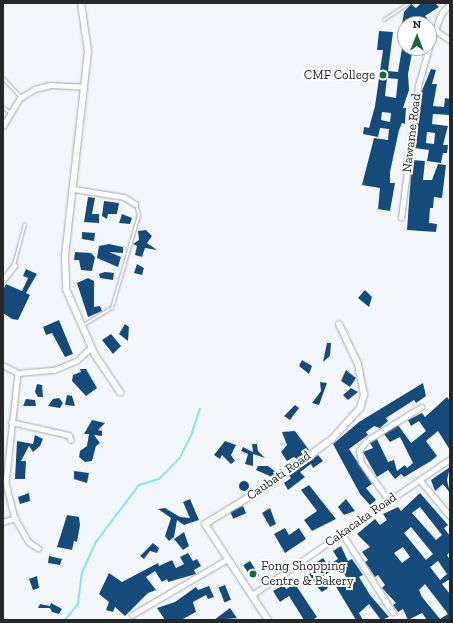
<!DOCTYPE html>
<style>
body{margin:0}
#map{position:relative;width:453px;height:623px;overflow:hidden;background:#f3f7fc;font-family:"Zilla Slab",serif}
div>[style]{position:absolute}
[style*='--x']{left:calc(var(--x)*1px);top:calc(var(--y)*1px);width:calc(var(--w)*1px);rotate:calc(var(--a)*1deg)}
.stream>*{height:1.5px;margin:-0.75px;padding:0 0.75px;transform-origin:0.75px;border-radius:0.75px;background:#82e4f8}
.building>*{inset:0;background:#154b7a;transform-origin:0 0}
.round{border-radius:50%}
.roads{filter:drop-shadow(0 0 1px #a4a8ad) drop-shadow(0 0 1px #a4a8ad)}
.lane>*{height:2px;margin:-1px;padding:0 1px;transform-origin:1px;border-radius:1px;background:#fff}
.street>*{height:4.5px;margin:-2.25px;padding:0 2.25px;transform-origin:2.25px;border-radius:2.25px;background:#fff}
.secondary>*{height:6px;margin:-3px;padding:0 3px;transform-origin:3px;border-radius:3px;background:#fff}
.dots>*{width:11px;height:11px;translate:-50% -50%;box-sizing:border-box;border:2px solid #fff;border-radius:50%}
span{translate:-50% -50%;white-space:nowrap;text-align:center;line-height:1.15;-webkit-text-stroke:4px #fff;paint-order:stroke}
.poi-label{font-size:13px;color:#262729}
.right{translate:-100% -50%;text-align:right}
.left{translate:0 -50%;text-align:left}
.street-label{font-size:13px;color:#262729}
.frame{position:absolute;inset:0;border:4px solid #262729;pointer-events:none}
.north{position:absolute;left:397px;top:16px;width:40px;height:40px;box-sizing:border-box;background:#fff;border:1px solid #a8a9a9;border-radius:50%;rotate:0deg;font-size:11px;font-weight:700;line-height:16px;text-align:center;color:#262729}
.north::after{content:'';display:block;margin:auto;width:14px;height:18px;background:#1a6837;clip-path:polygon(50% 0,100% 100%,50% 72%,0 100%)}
</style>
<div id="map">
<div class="stream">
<div style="--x:65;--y:620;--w:21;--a:-51"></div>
<div style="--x:78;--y:604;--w:31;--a:-83"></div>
<div style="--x:82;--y:573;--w:34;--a:-66"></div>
<div style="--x:96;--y:542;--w:71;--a:-53"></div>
<div style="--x:139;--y:485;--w:21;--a:-17"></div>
<div style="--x:159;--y:479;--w:30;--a:-45"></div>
<div style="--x:180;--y:458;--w:28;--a:-64"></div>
<div style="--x:192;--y:433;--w:25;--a:-72"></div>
</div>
<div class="building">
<div style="clip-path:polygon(421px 3px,435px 3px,439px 7px,425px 16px,427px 18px,421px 24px,402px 24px,404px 12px,411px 4px,416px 8px)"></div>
<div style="clip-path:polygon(evenodd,379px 31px,393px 32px,388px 71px,398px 72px,402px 48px,413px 48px,408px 74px,409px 90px,403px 108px,406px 108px,405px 124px,402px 123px,399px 130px,390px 172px,390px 183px,395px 183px,390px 211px,378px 209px,380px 188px,362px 185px,374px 138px,388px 140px,389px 129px,380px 128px,378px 137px,363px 134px,364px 127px,369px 128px,375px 106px,383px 50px,377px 50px,379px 31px,387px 78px,398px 79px,396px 98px,385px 96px,387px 78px,379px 31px,382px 112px,391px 113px,390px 122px,381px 120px,382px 112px)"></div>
<div style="clip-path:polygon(evenodd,431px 69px,436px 70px,432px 84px,437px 84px,433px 106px,444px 107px,445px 98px,450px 99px,450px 115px,433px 114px,432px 124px,448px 126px,443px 145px,448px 145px,447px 153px,443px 153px,441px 163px,427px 161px,429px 150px,414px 148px,421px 93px,431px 69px,427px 132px,435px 133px,434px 144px,426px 143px,427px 132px)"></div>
<div style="clip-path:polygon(412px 160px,425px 161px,423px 180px,432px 180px,438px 164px,446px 165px,442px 198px,434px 197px,433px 208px,430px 208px,429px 223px,437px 224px,436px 232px,407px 230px)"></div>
<div style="clip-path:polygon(88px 197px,95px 198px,92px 214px,99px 214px,99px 223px,84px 222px)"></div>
<div style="clip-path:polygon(104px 201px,119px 203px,117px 214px,108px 214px,107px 219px,102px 216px)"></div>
<div style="clip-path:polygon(122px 214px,132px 218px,130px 224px,119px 223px)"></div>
<div style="clip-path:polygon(146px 230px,152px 236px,147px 243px,157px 250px,145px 248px,142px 257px,135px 255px,137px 246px,133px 244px,139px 240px,138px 231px)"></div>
<div style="clip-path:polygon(82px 232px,95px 233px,94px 241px,82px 239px)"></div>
<div style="clip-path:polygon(109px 244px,123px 247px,123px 253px,109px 252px,121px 257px,118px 267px,97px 258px,99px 246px)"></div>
<div style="clip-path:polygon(75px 252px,91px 253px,95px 257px,92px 271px,81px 270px,79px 260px,74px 260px)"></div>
<div style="clip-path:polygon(137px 264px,144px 268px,142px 275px,134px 273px)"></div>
<div style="clip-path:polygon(26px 269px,37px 274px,26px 293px,30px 295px,18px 320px,12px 319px,3px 313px,3px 290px,6px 284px,22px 291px,28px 278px,23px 276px)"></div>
<div style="clip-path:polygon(105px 272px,114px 273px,113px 280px,100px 278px,99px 274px)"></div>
<div style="clip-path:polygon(88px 278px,94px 281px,94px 307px,100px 306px,102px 311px,88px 317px,77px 283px)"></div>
<div style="clip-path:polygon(365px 290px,372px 297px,369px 307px,358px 298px)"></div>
<div style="clip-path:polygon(59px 320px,73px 354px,65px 357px,52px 333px,46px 335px,43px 327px)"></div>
<div style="clip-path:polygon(125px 324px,129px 327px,128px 341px,119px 334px)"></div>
<div style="clip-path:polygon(111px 334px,121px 346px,113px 354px,102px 340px)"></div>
<div style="clip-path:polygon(327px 343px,331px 343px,330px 356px,323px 362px)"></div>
<div style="clip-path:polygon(302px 360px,312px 366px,309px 374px,299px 366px)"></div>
<div style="clip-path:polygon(80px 369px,86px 369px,97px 388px,86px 396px,72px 381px,73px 375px,81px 372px)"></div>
<div style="clip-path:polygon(346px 370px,356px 378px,350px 387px,341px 381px)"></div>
<div style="clip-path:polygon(320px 382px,327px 383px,319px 405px,312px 403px,321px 391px)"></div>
<div style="clip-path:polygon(423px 383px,426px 396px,416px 403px,414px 400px,386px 418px,388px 421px,380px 428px,374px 426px,366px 432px,368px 435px,349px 449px,372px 484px,366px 488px,376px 500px,370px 505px,360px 494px,333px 444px,359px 422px)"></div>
<div style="clip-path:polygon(37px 384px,42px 385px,43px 397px,38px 397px,35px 392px)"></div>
<div style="clip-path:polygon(351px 388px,358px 392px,348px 400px,343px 395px)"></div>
<div style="clip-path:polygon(67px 395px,72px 396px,75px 406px,65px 405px)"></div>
<div style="clip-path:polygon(447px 397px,450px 401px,450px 450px,438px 431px,426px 441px,437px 456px,431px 461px,404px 477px,401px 474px,395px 479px,388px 470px,377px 477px,363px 452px,373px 448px,370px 443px,377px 439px,388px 462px,394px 460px,397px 471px,405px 465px,407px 468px,413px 463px,400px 437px,390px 442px,384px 434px,398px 425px,411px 443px,426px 431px,419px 421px,411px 426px,408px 420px,422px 413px,425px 417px)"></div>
<div style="clip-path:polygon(59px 398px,63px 403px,60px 408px,48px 406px,53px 399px)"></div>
<div style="clip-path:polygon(26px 399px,35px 400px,36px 406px,23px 406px)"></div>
<div style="clip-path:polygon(295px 405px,299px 408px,290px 420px,284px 416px)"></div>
<div style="clip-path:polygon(92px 420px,105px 423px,98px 430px,102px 431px,102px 436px,94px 435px,100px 443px,96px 446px,92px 461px,85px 462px,79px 457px,80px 451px,87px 446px,89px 434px,84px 434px)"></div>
<div style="clip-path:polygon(295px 431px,309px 450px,297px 459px,294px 457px,287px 461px,281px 452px,287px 445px,282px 432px)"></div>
<div style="clip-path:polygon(35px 435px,43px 439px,40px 446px,33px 452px,29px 446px,21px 461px,26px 461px,25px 479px,15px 479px,17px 441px,33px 444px)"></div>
<div style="clip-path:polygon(225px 441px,236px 445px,231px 455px,235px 461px,231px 464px,222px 455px,220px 459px,214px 455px)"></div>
<div style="clip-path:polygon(252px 444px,257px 444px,258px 451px,265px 458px,253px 454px,253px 466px,245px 464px,248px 454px,241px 451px,243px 447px,253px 452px)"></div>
<div style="clip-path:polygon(318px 455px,323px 461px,313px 468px,311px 464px,300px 472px,305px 477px,288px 490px,284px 483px,291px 478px,289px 476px)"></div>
<div style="clip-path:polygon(258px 466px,268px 466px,277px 473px,272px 477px,256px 470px)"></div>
<div style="clip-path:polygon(450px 467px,447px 480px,450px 493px,443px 484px,435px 491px,431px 480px)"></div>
<div style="clip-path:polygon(74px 471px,89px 473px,87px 483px,74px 479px)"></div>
<div class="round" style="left:239px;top:481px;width:10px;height:10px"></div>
<div style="clip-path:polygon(309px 485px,336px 519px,312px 531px,304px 520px,317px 511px,301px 490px)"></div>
<div style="clip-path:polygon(29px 493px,30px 501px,20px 504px,18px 497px)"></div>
<div style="clip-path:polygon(evenodd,420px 493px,448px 525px,444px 528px,450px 536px,450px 552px,447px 555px,450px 560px,450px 579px,442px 584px,450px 594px,450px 620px,427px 620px,422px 613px,408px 620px,403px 609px,398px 612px,393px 605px,396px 603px,382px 588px,385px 585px,378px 575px,375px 577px,365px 562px,368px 560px,362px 552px,370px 547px,357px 534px,375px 519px,380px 525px,387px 520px,383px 514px,398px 507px,401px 511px,420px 493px,420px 507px,442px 535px,436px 540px,412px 513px,420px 507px,420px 493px,411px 527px,433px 554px,426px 560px,404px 533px,411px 527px,420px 493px,403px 547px,410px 557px,402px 563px,394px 553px,403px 547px,420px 493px,438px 561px,447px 574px,440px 580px,430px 567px,438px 561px,420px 493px,425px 584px,448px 614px,440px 619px,422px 597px,419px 590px,425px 584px)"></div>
<div style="clip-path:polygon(190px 499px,199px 520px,184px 525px,177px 520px,174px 537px,169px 541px,165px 536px,171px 518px,158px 509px,165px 508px,180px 517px,190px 518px,183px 502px)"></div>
<div style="clip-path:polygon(346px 499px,355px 511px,344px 515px,338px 507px)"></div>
<div style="left:243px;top:506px;width:8px;height:14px;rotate:67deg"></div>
<div style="clip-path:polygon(270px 508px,276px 524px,270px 527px,262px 513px)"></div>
<div style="clip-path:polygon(67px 515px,79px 517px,80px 525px,77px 542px,74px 541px,72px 550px,57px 547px)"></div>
<div style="clip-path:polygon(285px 528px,289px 535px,299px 528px,306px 539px,285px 553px,274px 534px)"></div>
<div style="clip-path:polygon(184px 532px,189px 546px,183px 550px,174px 539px)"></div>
<div style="clip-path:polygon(153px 543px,159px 548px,157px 553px,150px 551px,144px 559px,140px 556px)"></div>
<div style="clip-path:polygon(341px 546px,348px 561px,352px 559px,363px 575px,359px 577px,370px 595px,389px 617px,381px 620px,369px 604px,359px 613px,363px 620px,356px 620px,335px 585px,346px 577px,340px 566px,321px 577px,328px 588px,322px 592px,319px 589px,309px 574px,320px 567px,317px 562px,323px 558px,328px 565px,338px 559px,333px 551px)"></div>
<div style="clip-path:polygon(188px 553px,193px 561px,197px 559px,201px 566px,194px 570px,196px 574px,168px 582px,167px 579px,162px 582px,155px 571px,146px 577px,156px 590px,148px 593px,125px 616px,115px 607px,113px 612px,106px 610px,109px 602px,99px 594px,109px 573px,122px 582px,158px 563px,159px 566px,172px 560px,176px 568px,184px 564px,180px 557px)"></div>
<div style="clip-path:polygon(49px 556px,62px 559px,60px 565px,48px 563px)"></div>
<div style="left:250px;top:561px;width:17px;height:8px;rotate:57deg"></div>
<div style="clip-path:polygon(37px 576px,39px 588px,33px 590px,29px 579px)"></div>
<div style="clip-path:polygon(295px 584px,317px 617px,312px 620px,304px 620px,289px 596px,280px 602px,273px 591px,284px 585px,286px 589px)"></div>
<div style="left:225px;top:585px;width:16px;height:7px;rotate:68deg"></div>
<div style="clip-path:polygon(209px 586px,214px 597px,208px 599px,206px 595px,193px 602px,196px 612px,181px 620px,165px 620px,157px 608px,175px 602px,196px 587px,198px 590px)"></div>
<div style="clip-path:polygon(51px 603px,62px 609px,59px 614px,52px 612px,50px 608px,38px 608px,40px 604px,50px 606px)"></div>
<div style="clip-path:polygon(230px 608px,237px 618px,214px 620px)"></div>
</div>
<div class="roads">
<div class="lane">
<div style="--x:384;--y:20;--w:30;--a:-34"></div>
<div style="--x:3;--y:78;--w:26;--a:47"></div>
<div style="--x:3;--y:107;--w:8;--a:40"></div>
<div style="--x:14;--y:265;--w:42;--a:-75"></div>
<div style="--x:82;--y:326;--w:35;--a:-31"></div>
<div style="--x:112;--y:308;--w:97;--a:-73.8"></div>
<div style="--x:139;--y:215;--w:11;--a:-105"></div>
</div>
<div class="street">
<div style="--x:435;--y:30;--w:18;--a:34"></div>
<div style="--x:429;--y:47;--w:35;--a:-70"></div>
<div style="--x:441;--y:14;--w:13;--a:-48"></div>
<div style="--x:3;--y:126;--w:33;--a:-59"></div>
<div style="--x:20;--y:98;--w:17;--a:-31"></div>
<div style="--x:35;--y:89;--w:16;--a:-14"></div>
<div style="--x:51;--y:85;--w:33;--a:3"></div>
<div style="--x:74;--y:189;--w:51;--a:9.1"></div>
<div style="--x:124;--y:197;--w:13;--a:32"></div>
<div style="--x:401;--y:218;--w:133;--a:-82.7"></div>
<div style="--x:418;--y:86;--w:40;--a:-74"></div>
<div style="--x:3;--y:280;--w:18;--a:-52"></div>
<div style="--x:3;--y:365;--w:17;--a:28"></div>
<div style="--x:18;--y:373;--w:36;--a:-5"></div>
<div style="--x:54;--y:370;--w:24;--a:-22"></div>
<div style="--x:76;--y:361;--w:20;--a:-41"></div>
<div style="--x:18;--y:373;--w:111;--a:96.2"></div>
<div style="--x:6;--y:483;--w:36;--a:76"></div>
<div style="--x:15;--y:518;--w:28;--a:60"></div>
<div style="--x:29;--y:542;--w:11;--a:34"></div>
<div style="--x:11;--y:422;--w:59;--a:12.6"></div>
<div style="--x:69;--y:435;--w:5;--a:68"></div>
<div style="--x:420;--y:480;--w:47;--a:50.2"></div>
<div style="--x:389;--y:501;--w:47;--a:-126.4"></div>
<div style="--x:361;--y:463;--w:12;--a:-99"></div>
<div style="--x:359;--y:451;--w:12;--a:-55"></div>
<div style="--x:366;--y:441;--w:65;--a:-31.7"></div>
<div style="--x:3;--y:522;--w:13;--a:-18"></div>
<div style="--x:342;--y:533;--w:94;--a:57.2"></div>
<div style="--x:252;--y:595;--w:240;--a:-34.5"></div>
<div style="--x:132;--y:615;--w:111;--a:-30.3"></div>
</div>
<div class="secondary">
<div style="--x:81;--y:3;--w:49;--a:81.7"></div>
<div style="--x:88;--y:51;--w:205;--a:96.4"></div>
<div style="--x:65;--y:255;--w:34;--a:88"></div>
<div style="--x:66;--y:289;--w:72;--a:66.3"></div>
<div style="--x:95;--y:355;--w:45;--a:56"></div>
<div style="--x:268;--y:620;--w:115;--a:-123.3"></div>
<div style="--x:205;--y:524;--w:76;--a:-31.6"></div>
<div style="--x:270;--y:484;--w:77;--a:-36"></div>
<div style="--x:332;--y:439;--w:42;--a:-47.9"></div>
<div style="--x:360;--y:408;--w:14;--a:-73"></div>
<div style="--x:364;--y:395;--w:32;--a:-101"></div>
<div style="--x:358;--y:364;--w:44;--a:-115.4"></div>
</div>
</div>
<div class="dots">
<div style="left:383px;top:75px;background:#1a6837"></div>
<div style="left:253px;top:574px;background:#1a6837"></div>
</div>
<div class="poi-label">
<span class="right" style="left:375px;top:75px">CMF College</span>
<span class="left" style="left:261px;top:574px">Fong Shopping<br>Centre &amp; Bakery</span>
</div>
<div class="street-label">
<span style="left:412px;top:133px;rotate:-83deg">Nawame Road</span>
<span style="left:279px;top:476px;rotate:-35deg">Caubati Road</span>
<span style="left:361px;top:520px;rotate:-35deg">Cakacaka Road</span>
</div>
<div class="frame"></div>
<div class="north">N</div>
</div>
